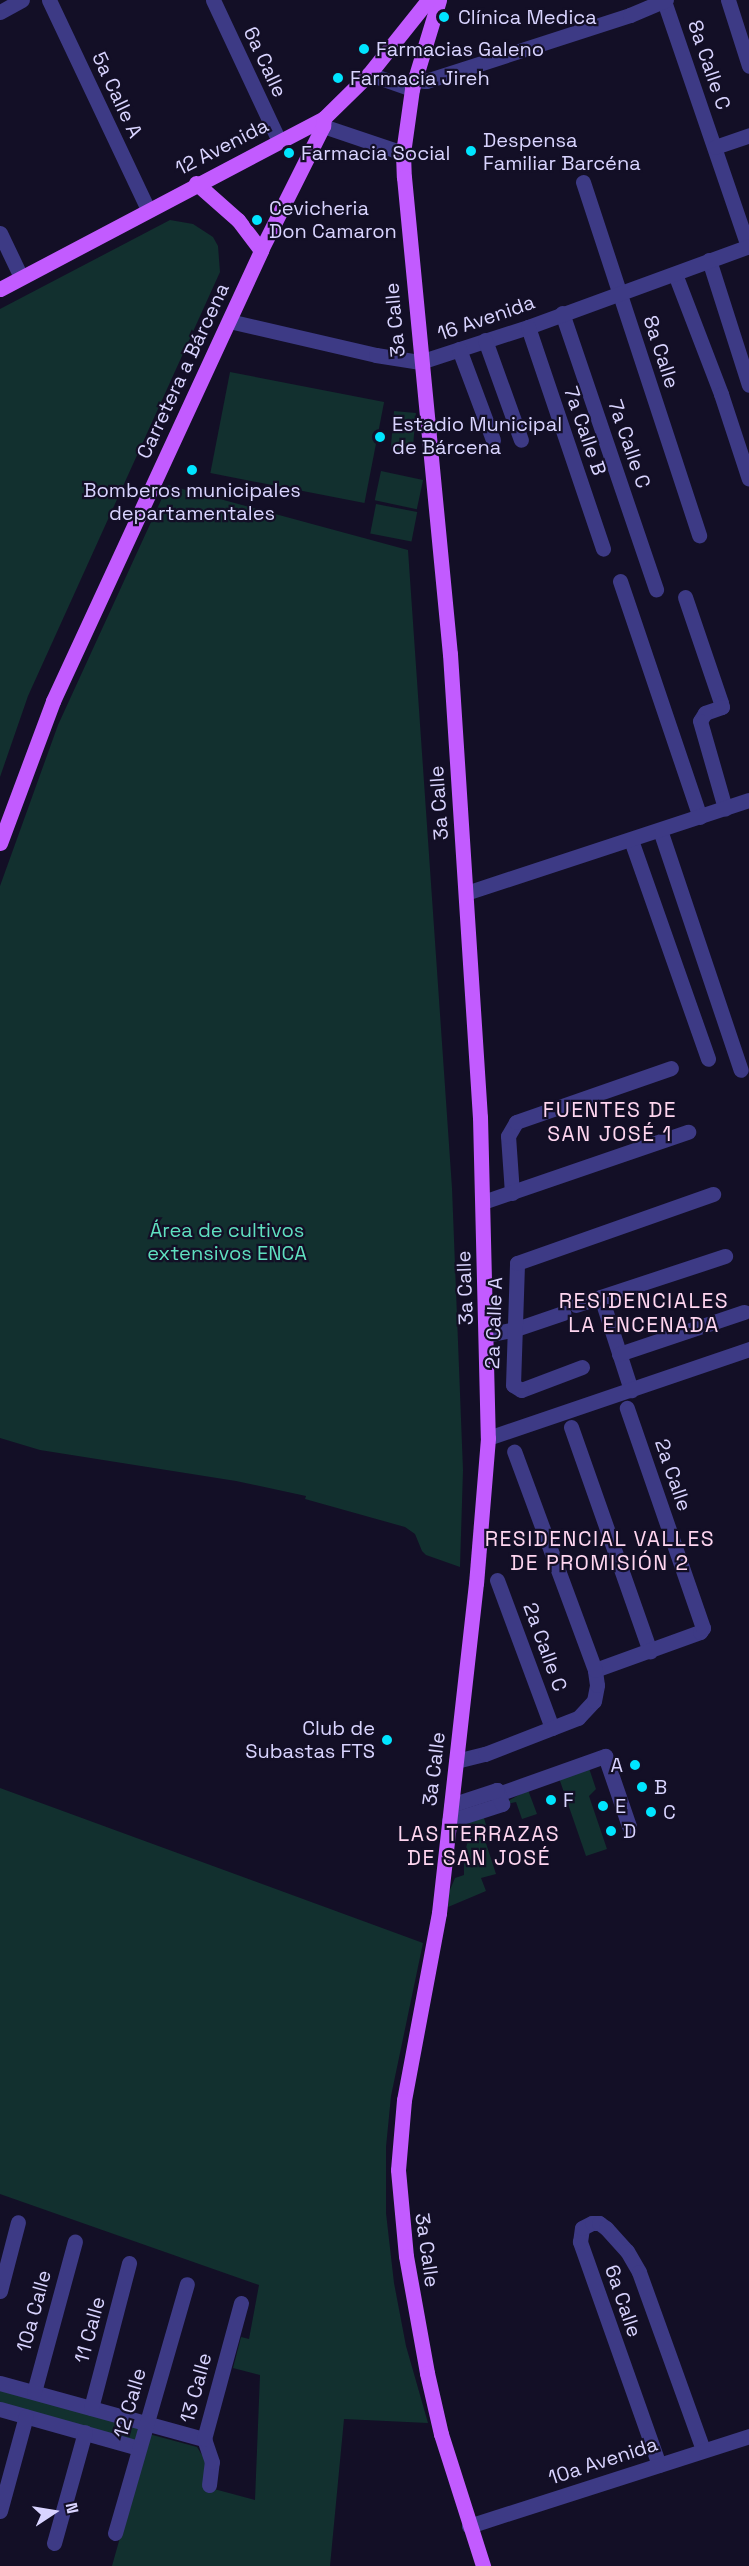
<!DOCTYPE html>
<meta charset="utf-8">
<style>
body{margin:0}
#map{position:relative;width:749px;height:2566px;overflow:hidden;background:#130f26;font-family:"Space Grotesk",sans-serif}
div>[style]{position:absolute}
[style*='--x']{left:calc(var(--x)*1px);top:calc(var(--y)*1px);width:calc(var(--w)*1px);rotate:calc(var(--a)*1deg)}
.green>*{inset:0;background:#12302f;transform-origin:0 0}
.minor>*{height:15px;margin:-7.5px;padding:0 7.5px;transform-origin:7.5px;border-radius:7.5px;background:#3d3a85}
.major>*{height:15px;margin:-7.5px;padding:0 7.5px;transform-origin:7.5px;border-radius:7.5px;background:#c25bff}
.dots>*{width:16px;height:16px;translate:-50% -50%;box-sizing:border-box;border:3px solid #130f26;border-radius:50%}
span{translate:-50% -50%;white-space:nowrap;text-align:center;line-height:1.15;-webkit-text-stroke:4.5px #130f26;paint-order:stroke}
.poi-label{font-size:20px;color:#d9d4ff}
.left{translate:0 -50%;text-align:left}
.right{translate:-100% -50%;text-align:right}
.street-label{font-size:20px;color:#d9d4ff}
.park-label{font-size:20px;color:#5fe0c0}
.neighbourhood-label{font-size:21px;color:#ffd6f0;letter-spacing:1.5px}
.north{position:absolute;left:24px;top:2482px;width:60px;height:60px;-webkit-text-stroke:4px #130f26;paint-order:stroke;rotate:78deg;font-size:16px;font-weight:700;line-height:24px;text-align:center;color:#d9d4ff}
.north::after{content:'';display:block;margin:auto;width:21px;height:27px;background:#d9d4ff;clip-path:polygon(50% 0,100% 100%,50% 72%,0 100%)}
</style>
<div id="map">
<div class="green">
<div style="clip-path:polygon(170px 220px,193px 224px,213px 237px,218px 246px,220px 272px,28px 696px,0 777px,0 309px)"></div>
<div style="left:230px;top:372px;width:157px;height:103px;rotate:11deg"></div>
<div style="left:394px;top:411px;width:22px;height:39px;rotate:5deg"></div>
<div style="left:381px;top:471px;width:43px;height:30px;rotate:12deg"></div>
<div style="clip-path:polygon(168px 485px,408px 550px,452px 1188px,463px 1470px,460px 1567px,426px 1555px,422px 1551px,415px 1534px,405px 1527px,305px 1499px,306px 1496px,236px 1481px,40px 1450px,0 1438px,0 886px,58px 725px)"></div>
<div style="left:376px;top:504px;width:42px;height:30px;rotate:11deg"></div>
<div style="clip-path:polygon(589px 1768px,596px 1789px,589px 1796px,607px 1849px,586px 1856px,559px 1778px)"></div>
<div style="clip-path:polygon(0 1788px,423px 1943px,391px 2096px,386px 2147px,386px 2213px,394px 2283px,406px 2346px,428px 2423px,344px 2419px,330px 2566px,112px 2566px,149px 2434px,197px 2447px,202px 2455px,210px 2458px,203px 2486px,255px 2500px,260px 2375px,233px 2368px,241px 2337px,249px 2339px,259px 2285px,0 2194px)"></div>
<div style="clip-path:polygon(528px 1790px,537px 1814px,522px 1819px,516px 1802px,507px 1804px,506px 1802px)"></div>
<div style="clip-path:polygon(498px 1813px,484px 1818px,486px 1825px,481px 1828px,496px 1874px,481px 1878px,486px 1891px,448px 1907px,449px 1892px,455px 1878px,464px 1875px,464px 1856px,471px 1828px,470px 1825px,461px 1828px,464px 1823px)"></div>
<div style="left:0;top:2383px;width:152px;height:26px;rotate:15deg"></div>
</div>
<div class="minor">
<div style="--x:49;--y:0;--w:231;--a:64.7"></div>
<div style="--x:213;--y:0;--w:156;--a:64.9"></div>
<div style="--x:728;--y:0;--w:69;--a:72.3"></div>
<div style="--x:664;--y:1;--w:260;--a:71.1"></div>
<div style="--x:0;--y:12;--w:25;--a:-29"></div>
<div style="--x:369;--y:74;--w:46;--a:19.2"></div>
<div style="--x:415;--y:80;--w:11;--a:5"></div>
<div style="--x:426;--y:81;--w:214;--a:-17.9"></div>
<div style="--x:630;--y:15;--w:39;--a:-23"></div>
<div style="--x:323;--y:126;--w:84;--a:18.6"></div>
<div style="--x:715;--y:147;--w:36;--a:-19"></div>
<div style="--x:583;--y:182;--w:372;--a:71.8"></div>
<div style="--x:0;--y:233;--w:49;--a:64.5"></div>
<div style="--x:709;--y:260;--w:131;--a:72.3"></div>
<div style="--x:675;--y:274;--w:129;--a:69"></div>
<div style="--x:721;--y:394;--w:89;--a:71.8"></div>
<div style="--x:562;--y:313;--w:292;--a:71.2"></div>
<div style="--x:229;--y:321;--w:151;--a:13"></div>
<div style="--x:376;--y:355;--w:45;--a:9"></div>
<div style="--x:420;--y:362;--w:114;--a:-18"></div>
<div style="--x:528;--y:327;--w:235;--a:-20.1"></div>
<div style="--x:528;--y:327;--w:234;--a:71.3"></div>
<div style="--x:485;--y:340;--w:106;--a:70.2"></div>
<div style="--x:459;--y:349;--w:97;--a:69.5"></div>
<div style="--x:620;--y:581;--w:249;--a:71.3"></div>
<div style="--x:685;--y:597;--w:112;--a:71.2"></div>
<div style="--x:721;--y:703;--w:4;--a:76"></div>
<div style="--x:722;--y:707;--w:18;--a:161"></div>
<div style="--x:705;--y:713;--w:9;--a:122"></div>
<div style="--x:700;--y:721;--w:91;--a:74"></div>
<div style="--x:660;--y:830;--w:253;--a:71.4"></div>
<div style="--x:631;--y:840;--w:232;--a:70.6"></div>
<div style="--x:466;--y:893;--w:298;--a:-18.2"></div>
<div style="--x:512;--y:1193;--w:57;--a:-94"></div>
<div style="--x:508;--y:1136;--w:16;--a:-60"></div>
<div style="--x:516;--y:1122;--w:164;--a:-19.2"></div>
<div style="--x:483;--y:1202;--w:217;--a:-18.9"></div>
<div style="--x:601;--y:1297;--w:98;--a:72.1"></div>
<div style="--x:576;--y:1305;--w:157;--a:-18.2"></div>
<div style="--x:487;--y:1335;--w:30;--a:-12"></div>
<div style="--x:516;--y:1329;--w:50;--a:-18.8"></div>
<div style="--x:619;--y:1354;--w:132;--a:-18.6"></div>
<div style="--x:582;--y:1367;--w:65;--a:159.3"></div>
<div style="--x:521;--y:1390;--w:9;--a:-148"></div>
<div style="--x:513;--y:1385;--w:122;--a:-88.1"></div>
<div style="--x:517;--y:1263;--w:208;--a:-19.4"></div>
<div style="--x:571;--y:1427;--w:238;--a:70.6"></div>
<div style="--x:488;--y:1438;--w:276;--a:-18.8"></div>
<div style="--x:497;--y:1580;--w:158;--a:69.6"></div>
<div style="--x:595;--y:1670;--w:112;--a:-19.9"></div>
<div style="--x:700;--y:1632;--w:5;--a:-53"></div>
<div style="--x:703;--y:1628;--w:233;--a:-109.1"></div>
<div style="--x:456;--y:1761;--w:30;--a:-14"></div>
<div style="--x:485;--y:1754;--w:100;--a:-21.2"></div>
<div style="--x:578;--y:1718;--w:23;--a:-47"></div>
<div style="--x:594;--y:1701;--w:16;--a:-79"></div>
<div style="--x:597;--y:1685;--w:15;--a:-98"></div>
<div style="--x:595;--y:1670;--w:233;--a:-110.3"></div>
<div style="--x:498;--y:1794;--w:114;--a:-19.6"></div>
<div style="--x:605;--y:1756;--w:74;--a:71.1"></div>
<div style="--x:449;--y:1821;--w:56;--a:-17.8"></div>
<div style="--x:502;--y:1804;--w:15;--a:-110"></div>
<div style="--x:497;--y:1790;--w:48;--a:161.9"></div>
<div style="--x:0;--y:2291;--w:71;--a:-75.4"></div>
<div style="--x:0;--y:2383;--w:212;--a:15.4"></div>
<div style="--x:34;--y:2392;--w:156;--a:-74.8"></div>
<div style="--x:91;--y:2408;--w:150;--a:-75.3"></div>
<div style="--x:0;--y:2409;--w:144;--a:15.7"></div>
<div style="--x:659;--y:2465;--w:237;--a:-109.5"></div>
<div style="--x:580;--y:2242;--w:14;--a:-82"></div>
<div style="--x:582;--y:2228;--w:11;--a:-27"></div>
<div style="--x:592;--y:2223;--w:7;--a:0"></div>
<div style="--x:599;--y:2223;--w:9;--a:36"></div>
<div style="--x:606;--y:2228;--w:31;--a:48"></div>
<div style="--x:627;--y:2251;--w:24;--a:60"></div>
<div style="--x:639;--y:2272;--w:189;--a:70.2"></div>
<div style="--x:209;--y:2485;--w:23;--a:-83"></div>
<div style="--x:212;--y:2462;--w:24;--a:-109"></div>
<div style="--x:204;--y:2439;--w:141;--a:-74.8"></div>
<div style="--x:0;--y:2511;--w:98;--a:-74.7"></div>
<div style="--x:469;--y:2526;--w:294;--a:-17.8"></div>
<div style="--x:115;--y:2533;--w:259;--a:-73.9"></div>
<div style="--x:54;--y:2543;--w:115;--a:-74.4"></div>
</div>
<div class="major">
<div style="--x:439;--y:0;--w:93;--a:106.9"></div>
<div style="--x:412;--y:89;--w:65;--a:98"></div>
<div style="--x:403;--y:153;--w:24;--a:88"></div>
<div style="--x:404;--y:177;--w:479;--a:84.5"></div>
<div style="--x:450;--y:654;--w:464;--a:86.3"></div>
<div style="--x:480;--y:1117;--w:321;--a:88.6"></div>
<div style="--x:488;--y:1438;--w:145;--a:94.7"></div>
<div style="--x:476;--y:1583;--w:332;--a:96.4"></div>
<div style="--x:439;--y:1913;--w:190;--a:100.6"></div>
<div style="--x:404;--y:2100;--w:70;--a:94.9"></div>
<div style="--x:398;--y:2170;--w:86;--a:84.7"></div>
<div style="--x:406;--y:2256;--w:119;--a:79.8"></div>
<div style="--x:427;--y:2373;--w:63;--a:77.1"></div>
<div style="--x:441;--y:2434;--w:139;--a:72.3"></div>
<div style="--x:196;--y:183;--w:56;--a:41.4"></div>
<div style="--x:238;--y:220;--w:38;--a:53"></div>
<div style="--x:0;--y:289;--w:366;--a:-27.8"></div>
<div style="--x:324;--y:118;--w:63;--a:-44.4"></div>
<div style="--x:369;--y:74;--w:95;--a:-51.4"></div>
<div style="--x:0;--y:843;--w:152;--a:-69.5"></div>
<div style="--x:53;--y:701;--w:497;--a:-65.2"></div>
<div style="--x:261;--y:250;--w:139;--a:-63.4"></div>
<div style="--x:323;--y:126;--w:8;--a:-83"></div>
</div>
<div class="dots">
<div style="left:444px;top:17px;background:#00e5ff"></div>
<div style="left:364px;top:49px;background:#00e5ff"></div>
<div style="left:338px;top:78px;background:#00e5ff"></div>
<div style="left:471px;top:151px;background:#00e5ff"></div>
<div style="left:289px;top:153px;background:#00e5ff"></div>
<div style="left:257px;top:220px;background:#00e5ff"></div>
<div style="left:380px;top:437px;background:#00e5ff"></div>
<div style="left:192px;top:470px;background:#00e5ff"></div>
<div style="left:387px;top:1740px;background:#00e5ff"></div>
<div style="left:635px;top:1765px;background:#00e5ff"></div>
<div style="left:642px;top:1787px;background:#00e5ff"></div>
<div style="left:551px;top:1800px;background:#00e5ff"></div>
<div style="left:603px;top:1806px;background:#00e5ff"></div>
<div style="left:651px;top:1812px;background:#00e5ff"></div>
<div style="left:611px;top:1831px;background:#00e5ff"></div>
</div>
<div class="poi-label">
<span class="left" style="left:458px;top:17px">Clínica Medica</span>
<span class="left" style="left:376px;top:49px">Farmacias Galeno</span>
<span class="left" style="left:350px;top:78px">Farmacia Jireh</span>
<span class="left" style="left:483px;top:152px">Despensa<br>Familiar Barcéna</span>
<span class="left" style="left:301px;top:153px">Farmacia Social</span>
<span class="left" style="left:269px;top:220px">Cevicheria<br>Don Camaron</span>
<span class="left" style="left:392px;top:436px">Estadio Municipal<br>de Bárcena</span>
<span style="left:192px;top:502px">Bomberos municipales<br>departamentales</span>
<span class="right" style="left:375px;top:1740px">Club de<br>Subastas FTS</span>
<span class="right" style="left:623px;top:1765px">A</span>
<span class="left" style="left:654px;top:1787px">B</span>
<span class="left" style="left:563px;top:1800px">F</span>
<span class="left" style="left:615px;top:1806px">E</span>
<span class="left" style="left:663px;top:1812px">C</span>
<span class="left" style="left:623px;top:1831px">D</span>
</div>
<div class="street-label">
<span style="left:265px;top:62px;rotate:65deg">6a Calle</span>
<span style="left:709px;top:65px;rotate:71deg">8a Calle C</span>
<span style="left:117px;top:95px;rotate:65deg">5a Calle A</span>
<span style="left:222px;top:147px;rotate:-27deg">12 Avenida</span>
<span style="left:486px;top:318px;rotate:-19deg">16 Avenida</span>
<span style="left:395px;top:320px;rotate:-95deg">3a Calle</span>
<span style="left:661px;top:352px;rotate:72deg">8a Calle</span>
<span style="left:183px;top:371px;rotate:-65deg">Carretera a Bárcena</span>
<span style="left:585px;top:431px;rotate:71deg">7a Calle B</span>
<span style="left:629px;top:444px;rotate:71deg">7a Calle C</span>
<span style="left:439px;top:803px;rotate:-94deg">3a Calle</span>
<span style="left:465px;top:1288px;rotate:-92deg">3a Calle</span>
<span style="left:494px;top:1323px;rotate:-88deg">2a Calle A</span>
<span style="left:673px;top:1475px;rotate:71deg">2a Calle</span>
<span style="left:545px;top:1647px;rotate:70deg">2a Calle C</span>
<span style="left:434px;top:1769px;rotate:-83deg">3a Calle</span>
<span style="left:427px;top:2250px;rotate:82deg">3a Calle</span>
<span style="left:623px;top:2301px;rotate:71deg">6a Calle</span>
<span style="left:34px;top:2311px;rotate:-75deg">10a Calle</span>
<span style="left:90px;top:2330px;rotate:-75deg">11 Calle</span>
<span style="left:196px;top:2388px;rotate:-75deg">13 Calle</span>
<span style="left:130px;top:2403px;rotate:-74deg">12 Calle</span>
<span style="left:603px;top:2461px;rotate:-18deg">10a Avenida</span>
</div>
<div class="park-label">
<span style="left:227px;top:1242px">Área de cultivos<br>extensivos ENCA</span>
</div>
<div class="neighbourhood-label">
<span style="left:610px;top:1122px">FUENTES DE<br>SAN JOSÉ 1</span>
<span style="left:644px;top:1313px">RESIDENCIALES<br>LA ENCENADA</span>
<span style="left:600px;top:1551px">RESIDENCIAL VALLES<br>DE PROMISIÓN 2</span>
<span style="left:479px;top:1846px">LAS TERRAZAS<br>DE SAN JOSÉ</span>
</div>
<div class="north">N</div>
</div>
